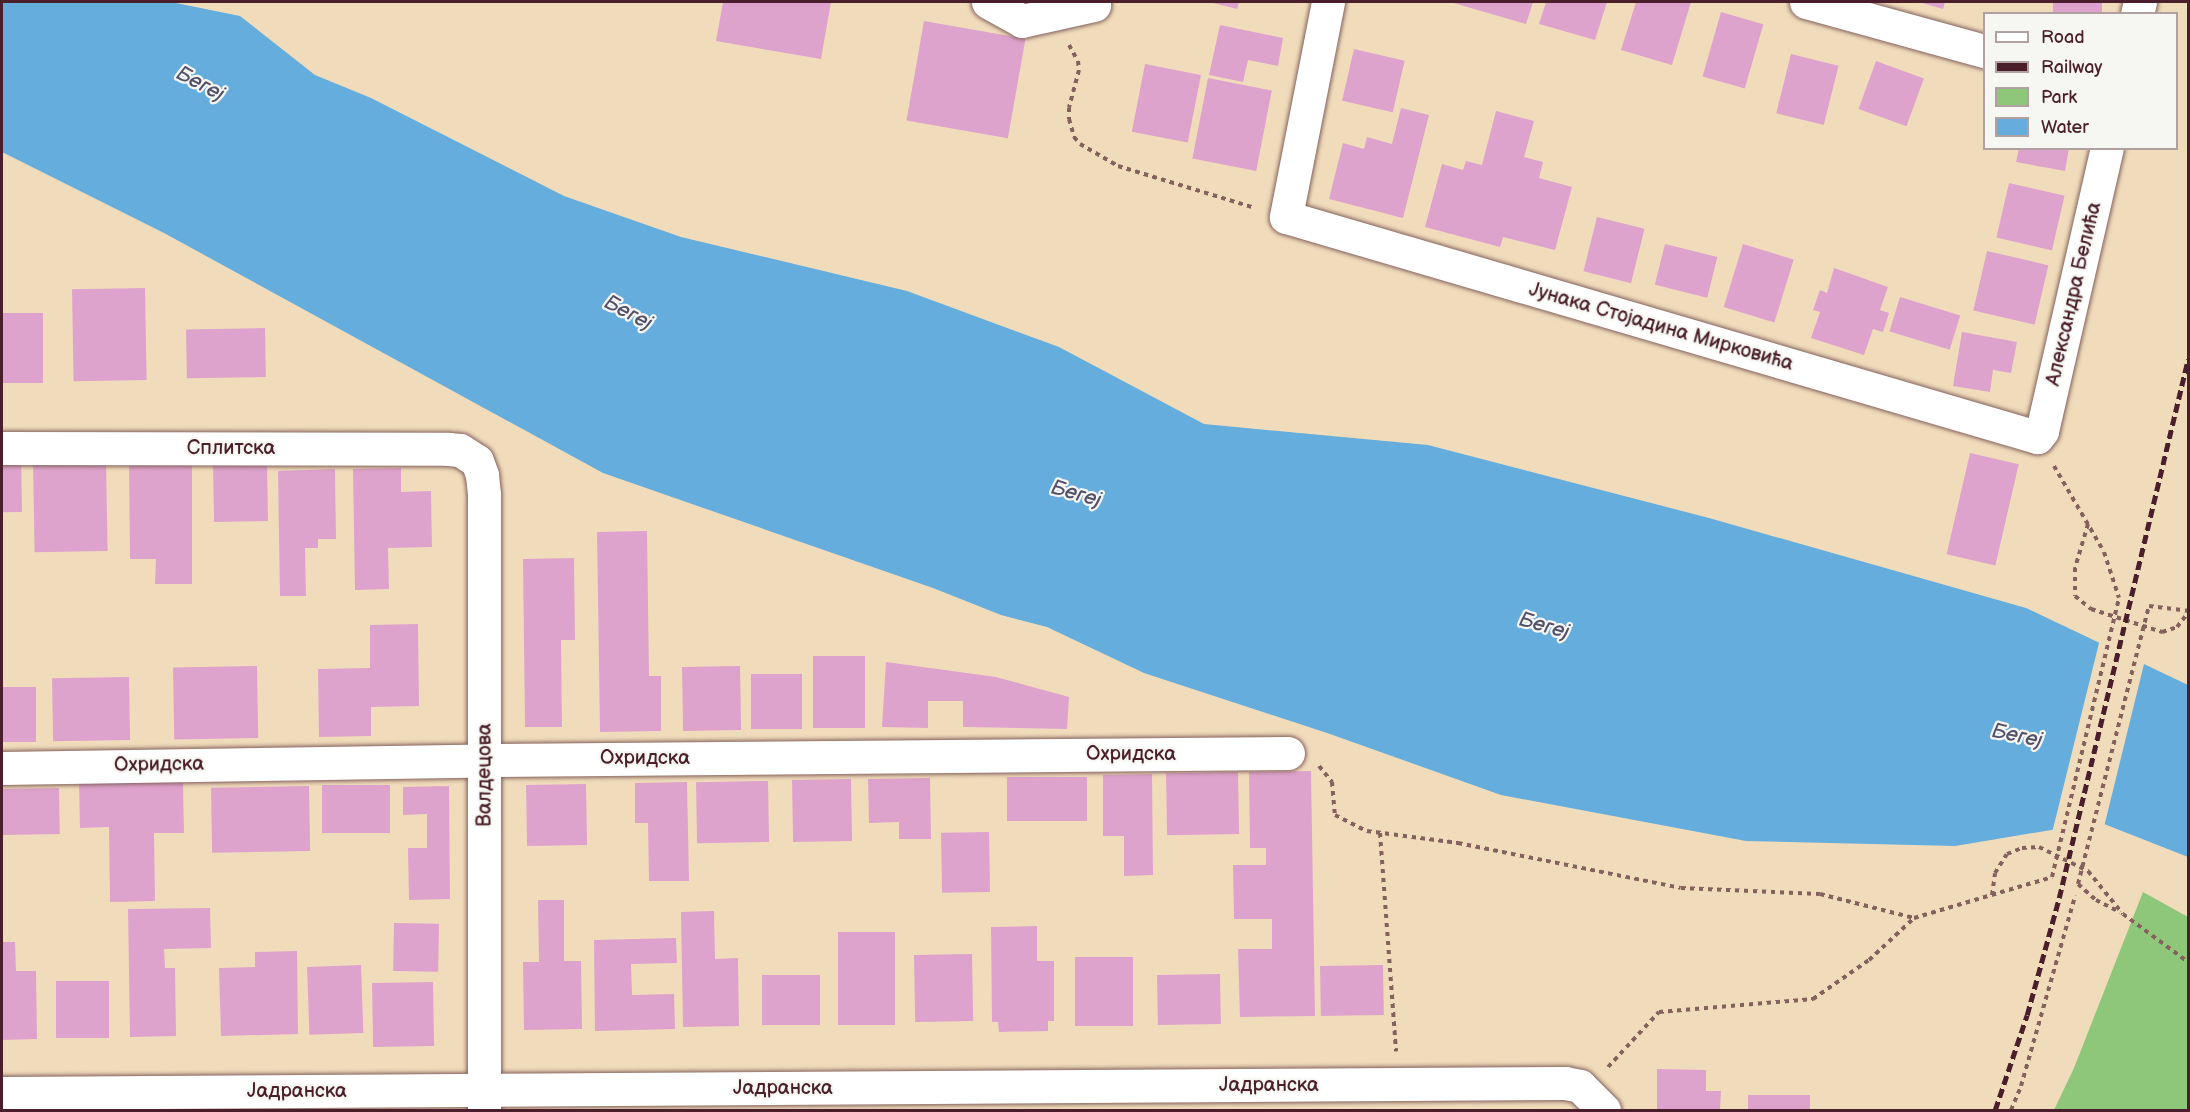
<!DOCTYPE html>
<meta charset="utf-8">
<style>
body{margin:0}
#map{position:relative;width:2190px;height:1112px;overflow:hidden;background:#f0dcbb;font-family:"Balsamiq Sans",sans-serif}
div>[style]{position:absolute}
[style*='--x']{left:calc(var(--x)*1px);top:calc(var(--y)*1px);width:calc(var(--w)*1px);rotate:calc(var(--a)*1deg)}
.green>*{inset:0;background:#8ec67a}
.water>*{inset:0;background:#65addc}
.pier>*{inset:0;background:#f0dcbb}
.building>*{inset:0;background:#dea3cd;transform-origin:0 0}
.path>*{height:4px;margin-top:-2px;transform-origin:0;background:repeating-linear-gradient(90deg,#84615d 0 4.5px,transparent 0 9px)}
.roads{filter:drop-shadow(0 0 2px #84615d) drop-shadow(0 0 2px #84615d)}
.street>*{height:33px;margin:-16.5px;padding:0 16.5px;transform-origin:16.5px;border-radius:16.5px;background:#fff}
.rail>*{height:4.5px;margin-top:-2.25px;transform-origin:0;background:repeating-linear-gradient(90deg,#4a1f2b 0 9px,transparent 0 13.5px)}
.path-bridge>*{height:4px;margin-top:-2px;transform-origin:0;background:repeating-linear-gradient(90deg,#84615d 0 4.5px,transparent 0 9px)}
span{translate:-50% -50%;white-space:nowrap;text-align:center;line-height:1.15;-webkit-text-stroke:4.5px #f6f6f2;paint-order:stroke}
.street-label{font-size:20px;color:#4a1f2b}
.water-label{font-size:21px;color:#535169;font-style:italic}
.frame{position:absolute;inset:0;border:3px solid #4a1f2b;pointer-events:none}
.legend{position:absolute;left:1983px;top:12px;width:195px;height:138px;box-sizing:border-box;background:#f6f6f2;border:2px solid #b1a0a2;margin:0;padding:8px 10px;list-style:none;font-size:18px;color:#4a1f2b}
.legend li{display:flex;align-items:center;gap:12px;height:30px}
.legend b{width:30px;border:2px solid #b1a0a2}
</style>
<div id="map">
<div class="green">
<div style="clip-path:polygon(2143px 892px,2188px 917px,2188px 1110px,2054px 1110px,2074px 1068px)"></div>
</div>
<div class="water">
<div style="clip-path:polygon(2px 2px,171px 2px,240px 16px,315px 75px,371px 98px,564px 196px,681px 237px,907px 291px,1059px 347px,1204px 424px,1428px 445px,1709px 518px,2026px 608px,2188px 685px,2188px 857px,2099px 822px,1955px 846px,1746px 841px,1501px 795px,1330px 734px,1144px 673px,1047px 627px,1001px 615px,933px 588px,603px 473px,164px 233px,2px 152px)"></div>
</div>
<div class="pier">
<div style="clip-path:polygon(2100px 639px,2145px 660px,2104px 827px,2099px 825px,2052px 833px)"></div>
</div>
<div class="building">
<div style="clip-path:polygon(723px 2px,831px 2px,821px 59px,716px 41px)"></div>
<div style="clip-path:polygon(1209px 2px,1239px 2px,1237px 9px)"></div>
<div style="clip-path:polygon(1450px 2px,1533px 2px,1526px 24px)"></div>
<div style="clip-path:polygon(1546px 2px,1607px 2px,1595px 40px,1539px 24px)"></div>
<div style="clip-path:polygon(1636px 2px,1691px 2px,1672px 65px,1621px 50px)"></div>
<div style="clip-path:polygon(1919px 2px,1945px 2px,1943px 9px)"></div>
<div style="left:2053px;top:2px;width:49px;height:12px"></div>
<div style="left:1721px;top:12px;width:44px;height:67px;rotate:16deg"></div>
<div style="left:924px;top:21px;width:103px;height:101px;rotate:10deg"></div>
<div style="clip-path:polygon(1220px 25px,1283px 38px,1278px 66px,1248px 60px,1243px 82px,1209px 75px)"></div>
<div style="left:1354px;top:49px;width:52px;height:53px;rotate:13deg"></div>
<div style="left:1791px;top:54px;width:49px;height:61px;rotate:14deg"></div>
<div style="left:1876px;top:61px;width:51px;height:51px;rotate:20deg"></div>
<div style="left:1145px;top:64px;width:57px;height:69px;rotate:11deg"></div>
<div style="left:1208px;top:78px;width:65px;height:82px;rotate:11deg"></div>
<div style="clip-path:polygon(1401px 108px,1429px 115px,1403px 218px,1329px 199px,1343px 143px,1364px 149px,1367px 137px,1392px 144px)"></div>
<div style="clip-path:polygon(1496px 111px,1534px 121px,1524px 157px,1543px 162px,1539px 178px,1572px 187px,1555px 250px,1503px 237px,1500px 247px,1425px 227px,1442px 164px,1463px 170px,1466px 161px,1482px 165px)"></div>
<div style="clip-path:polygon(2019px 148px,2069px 148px,2065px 171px,2016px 162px)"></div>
<div style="left:2009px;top:183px;width:57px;height:56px;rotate:13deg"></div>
<div style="left:1597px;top:217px;width:49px;height:56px;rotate:14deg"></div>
<div style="left:1665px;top:244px;width:54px;height:42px;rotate:14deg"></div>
<div style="left:1743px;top:244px;width:53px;height:66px;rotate:17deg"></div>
<div style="left:1987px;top:251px;width:63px;height:61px;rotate:13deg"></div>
<div style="clip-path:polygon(1834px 268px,1888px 287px,1880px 310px,1889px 313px,1883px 332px,1873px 329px,1864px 355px,1811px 338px,1820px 312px,1813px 310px,1820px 290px,1827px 293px)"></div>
<div style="left:145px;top:288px;width:92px;height:73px;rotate:89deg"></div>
<div style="left:1900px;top:297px;width:63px;height:36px;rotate:17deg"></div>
<div style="left:2px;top:313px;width:41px;height:70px"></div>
<div style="left:265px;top:328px;width:49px;height:79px;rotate:89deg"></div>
<div style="clip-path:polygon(1962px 332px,2017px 342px,2011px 373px,1993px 370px,1990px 392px,1953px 386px)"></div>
<div style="left:21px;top:452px;width:60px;height:19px;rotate:89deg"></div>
<div style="left:1970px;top:453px;width:50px;height:104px;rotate:13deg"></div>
<div style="clip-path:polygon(192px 459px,192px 584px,155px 584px,156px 559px,130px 559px,129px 461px)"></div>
<div style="left:106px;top:460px;width:91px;height:73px;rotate:89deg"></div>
<div style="left:267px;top:463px;width:58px;height:54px;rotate:89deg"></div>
<div style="clip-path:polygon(401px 468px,401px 492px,431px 491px,432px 547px,388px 548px,389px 589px,355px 590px,353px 469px)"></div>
<div style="clip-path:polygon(335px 469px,336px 539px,318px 539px,318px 548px,305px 548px,306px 596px,280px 596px,278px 471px)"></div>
<div style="clip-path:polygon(647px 531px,649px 676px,661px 676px,661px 731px,600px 732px,597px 532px)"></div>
<div style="clip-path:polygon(574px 558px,575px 640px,561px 640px,562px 727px,525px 727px,523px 559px)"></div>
<div style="clip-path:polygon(418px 624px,419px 706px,371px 707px,371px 736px,319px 737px,318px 669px,370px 668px,370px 625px)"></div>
<div style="left:813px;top:656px;width:52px;height:72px"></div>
<div style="clip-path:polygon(886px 662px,996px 677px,1069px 697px,1067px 729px,963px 727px,963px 701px,928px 701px,928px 728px,882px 727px)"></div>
<div style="left:257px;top:666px;width:72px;height:84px;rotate:89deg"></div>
<div style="left:740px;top:666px;width:64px;height:58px;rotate:89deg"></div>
<div style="left:751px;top:674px;width:51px;height:55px"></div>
<div style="left:129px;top:677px;width:63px;height:77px;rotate:89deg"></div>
<div style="left:2px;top:687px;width:34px;height:55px"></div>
<div style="clip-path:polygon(1311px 771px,1315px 1016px,1240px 1017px,1238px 949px,1272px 949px,1272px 919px,1234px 919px,1233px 865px,1266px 865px,1266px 848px,1250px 848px,1249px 772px)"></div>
<div style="left:1238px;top:772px;width:62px;height:72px;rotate:89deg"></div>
<div style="clip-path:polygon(1152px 774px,1153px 875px,1124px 876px,1124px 836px,1103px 836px,1103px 775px)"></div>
<div style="left:1087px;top:777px;width:44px;height:80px;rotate:90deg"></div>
<div style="clip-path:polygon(930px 778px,931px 839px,899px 839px,899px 822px,869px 823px,868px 779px)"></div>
<div style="left:851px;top:779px;width:62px;height:59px;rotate:89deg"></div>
<div style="left:768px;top:781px;width:61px;height:72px;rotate:89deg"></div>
<div style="clip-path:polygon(183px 782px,184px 833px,154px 833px,155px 901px,110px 902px,109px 827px,80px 828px,79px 783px)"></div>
<div style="clip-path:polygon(687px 782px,689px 881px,649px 881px,648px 823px,635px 823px,635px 783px)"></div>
<div style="left:586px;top:784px;width:61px;height:60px;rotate:89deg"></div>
<div style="left:322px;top:785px;width:68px;height:48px"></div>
<div style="left:309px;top:786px;width:65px;height:98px;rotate:89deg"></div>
<div style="clip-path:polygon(449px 786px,450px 899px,409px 900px,408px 848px,427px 848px,427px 814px,403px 815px,403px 787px)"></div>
<div style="left:59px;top:788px;width:46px;height:57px;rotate:89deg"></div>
<div style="left:989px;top:832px;width:60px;height:48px;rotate:89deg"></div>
<div style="clip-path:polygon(538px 900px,564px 900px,564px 961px,581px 961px,582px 1029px,524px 1030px,523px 962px,539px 962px)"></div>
<div style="clip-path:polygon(210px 908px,211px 948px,164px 949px,165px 968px,175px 968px,176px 1036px,130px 1037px,128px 909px)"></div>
<div style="clip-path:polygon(714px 911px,715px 959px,738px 958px,739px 1026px,683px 1027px,681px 912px)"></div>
<div style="left:394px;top:923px;width:45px;height:48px;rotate:1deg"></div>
<div style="clip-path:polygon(1037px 926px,1037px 961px,1054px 961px,1054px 1021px,1048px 1021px,1048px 1031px,999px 1032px,998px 1022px,992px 1022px,991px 927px)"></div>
<div style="left:838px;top:932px;width:57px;height:93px"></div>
<div style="clip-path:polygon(676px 938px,677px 963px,631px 964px,632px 995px,674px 994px,675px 1029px,595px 1031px,594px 940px)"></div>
<div style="clip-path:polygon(2px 942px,15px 942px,16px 971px,36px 971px,37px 1039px,2px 1040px)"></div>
<div style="clip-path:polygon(297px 951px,298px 1034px,221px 1036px,219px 968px,255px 967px,255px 952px)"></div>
<div style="left:972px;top:954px;width:67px;height:58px;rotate:89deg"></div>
<div style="left:1133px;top:957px;width:69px;height:58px;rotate:90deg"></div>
<div style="left:361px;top:965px;width:68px;height:54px;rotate:88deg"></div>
<div style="left:1383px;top:965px;width:50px;height:63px;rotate:89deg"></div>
<div style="left:1220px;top:974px;width:50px;height:63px;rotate:89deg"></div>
<div style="left:820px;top:975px;width:50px;height:58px;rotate:90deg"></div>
<div style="left:109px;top:981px;width:57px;height:53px;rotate:90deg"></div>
<div style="left:433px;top:982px;width:64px;height:61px;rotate:89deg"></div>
<div style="clip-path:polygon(1657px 1069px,1706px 1070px,1706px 1091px,1721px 1091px,1720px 1110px,1657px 1110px)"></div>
<div style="left:1748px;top:1095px;width:62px;height:15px"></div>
</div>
<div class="path">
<div style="--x:1069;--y:45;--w:18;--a:61"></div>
<div style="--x:1078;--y:61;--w:9;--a:84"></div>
<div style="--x:1079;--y:70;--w:39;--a:105"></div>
<div style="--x:1069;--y:108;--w:11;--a:90"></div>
<div style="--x:1069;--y:119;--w:19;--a:74"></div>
<div style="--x:1074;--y:137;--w:9;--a:49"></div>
<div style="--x:1080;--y:144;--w:44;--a:30.1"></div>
<div style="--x:1118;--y:166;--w:143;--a:17"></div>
<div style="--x:2054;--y:466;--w:99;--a:59.8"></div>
<div style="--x:2104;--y:552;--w:48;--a:71.9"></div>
<div style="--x:2088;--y:524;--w:46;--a:106.5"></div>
<div style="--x:2075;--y:568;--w:28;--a:90"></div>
<div style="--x:2075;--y:596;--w:21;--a:39"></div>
<div style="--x:2091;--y:609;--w:75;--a:17.9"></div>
<div style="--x:2162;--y:632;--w:16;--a:-18"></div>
<div style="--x:2177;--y:627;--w:18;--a:-52"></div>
<div style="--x:2149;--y:606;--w:39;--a:7"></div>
<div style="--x:1319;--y:766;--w:21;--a:51"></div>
<div style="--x:1332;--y:782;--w:33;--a:85"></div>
<div style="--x:1335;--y:815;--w:36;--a:27"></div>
<div style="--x:1367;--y:831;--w:92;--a:7.5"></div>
<div style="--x:1458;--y:843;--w:227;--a:11.4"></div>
<div style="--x:1681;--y:888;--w:139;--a:2.5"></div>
<div style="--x:1820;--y:894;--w:97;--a:14.3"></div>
<div style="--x:1380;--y:833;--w:219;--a:85.8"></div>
<div style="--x:2078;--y:884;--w:24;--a:42"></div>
<div style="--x:2096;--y:900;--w:27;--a:27"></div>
<div style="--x:1992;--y:895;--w:22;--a:-82"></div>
<div style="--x:1995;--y:873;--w:22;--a:-58"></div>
<div style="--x:2007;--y:854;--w:16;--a:-22"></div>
<div style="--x:2022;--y:848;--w:17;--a:-3"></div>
<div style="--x:2039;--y:847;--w:55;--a:26.1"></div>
<div style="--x:2088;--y:871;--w:55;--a:50.9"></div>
<div style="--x:2123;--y:914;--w:81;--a:36.4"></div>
<div style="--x:1608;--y:1067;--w:75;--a:-47.2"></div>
<div style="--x:1659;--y:1012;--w:155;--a:-4.8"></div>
<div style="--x:1813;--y:999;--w:68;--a:-34.9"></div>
<div style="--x:1869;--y:960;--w:62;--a:-43"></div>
<div style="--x:1914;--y:918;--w:144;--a:-16.5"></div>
<div style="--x:2011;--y:1110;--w:26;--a:-67"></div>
<div style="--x:2021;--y:1086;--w:198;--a:-74.1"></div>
</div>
<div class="roads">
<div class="street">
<div style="--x:988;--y:2;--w:39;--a:29"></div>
<div style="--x:1022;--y:21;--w:74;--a:-12.5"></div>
<div style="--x:1328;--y:2;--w:219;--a:101.1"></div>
<div style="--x:1286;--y:217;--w:783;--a:16.33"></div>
<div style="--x:2037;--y:437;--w:8;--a:-50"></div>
<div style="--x:2042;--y:431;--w:290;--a:-77.1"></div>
<div style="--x:1806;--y:2;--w:185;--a:15.4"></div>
<div style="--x:2137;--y:14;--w:12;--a:-76"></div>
<div style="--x:2;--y:448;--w:446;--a:0.1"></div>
<div style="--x:448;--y:449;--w:12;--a:5"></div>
<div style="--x:460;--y:450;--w:20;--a:33"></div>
<div style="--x:477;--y:461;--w:15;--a:70"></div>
<div style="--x:482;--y:475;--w:20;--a:84"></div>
<div style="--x:484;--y:495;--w:615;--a:90"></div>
<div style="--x:2;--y:768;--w:483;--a:-0.9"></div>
<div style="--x:485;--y:760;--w:803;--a:-0.5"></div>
<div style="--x:2;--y:1093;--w:1563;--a:-0.37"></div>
<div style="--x:1565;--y:1083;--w:15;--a:11"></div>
<div style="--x:1580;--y:1086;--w:34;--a:45"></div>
</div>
</div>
<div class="rail">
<div style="--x:1995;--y:1110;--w:100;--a:-71.4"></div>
<div style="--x:2027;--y:1015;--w:121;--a:-74.7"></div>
<div style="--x:2059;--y:898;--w:554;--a:-76.54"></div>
</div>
<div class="path-bridge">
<div style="--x:2052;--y:877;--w:287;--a:-76.5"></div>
<div style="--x:2078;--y:884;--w:287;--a:-75.7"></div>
</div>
<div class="street-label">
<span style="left:2074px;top:294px;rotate:-77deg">Александра Белића</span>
<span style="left:1661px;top:327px;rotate:16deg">Јунака Стојадина Мирковића</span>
<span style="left:231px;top:448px">Сплитска</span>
<span style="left:1131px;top:754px">Охридска</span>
<span style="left:645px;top:758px">Охридска</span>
<span style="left:159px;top:765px;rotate:-1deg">Охридска</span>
<span style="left:485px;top:775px;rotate:-90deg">Валдецова</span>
<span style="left:1269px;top:1085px">Јадранска</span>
<span style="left:783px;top:1088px">Јадранска</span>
<span style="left:297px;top:1091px">Јадранска</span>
</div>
<div class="water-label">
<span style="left:200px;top:84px;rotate:28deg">Бегеј</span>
<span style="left:628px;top:313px;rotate:28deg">Бегеј</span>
<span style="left:1076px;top:494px;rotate:16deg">Бегеј</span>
<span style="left:1544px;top:626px;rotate:16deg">Бегеј</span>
<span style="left:2017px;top:736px;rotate:12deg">Бегеј</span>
</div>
<div class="frame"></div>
<ul class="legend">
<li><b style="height:8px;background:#fff"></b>Road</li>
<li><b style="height:8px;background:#4a1f2b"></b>Railway</li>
<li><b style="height:16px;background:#8ec67a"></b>Park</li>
<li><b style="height:16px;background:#65addc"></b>Water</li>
</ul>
</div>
